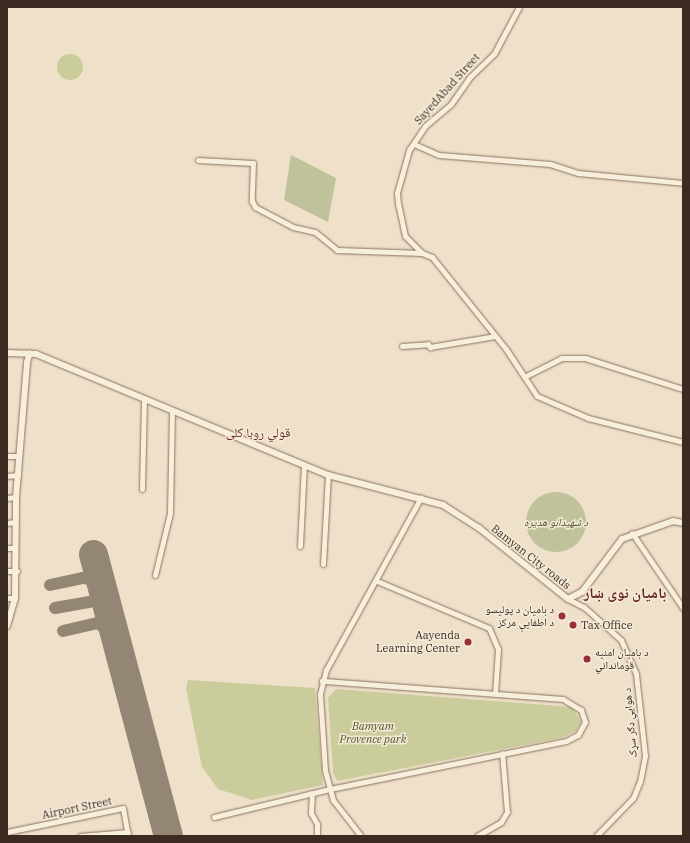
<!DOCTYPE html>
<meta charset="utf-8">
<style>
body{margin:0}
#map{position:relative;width:690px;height:843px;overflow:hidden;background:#eee0c9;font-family:"IBM Plex Serif","Noto Naskh Arabic",serif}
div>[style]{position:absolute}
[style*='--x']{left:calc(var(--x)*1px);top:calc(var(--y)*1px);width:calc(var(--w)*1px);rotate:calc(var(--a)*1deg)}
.green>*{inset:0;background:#cbcc9c}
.round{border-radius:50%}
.cemetery>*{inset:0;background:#c0c29b}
.taxiway>*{height:12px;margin:-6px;padding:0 6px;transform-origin:6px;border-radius:6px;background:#948675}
.runway>*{height:29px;margin:-14.5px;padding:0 14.5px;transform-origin:14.5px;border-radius:14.5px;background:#948675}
.roads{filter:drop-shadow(0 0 1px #8a715e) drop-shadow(0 0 1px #8a715e)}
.minor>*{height:5px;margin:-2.5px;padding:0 2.5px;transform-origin:2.5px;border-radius:2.5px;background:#f8eedc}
.tertiary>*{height:6px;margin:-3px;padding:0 3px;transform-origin:3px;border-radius:3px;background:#f8eedc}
.dots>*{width:11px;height:11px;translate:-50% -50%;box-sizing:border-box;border:2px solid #f5ead8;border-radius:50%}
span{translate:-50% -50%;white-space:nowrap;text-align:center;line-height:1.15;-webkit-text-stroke:3px #f5ead8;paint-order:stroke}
.street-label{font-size:11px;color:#3b2b21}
.park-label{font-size:11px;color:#4f5728;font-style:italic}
.poi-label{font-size:11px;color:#3b2b21}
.right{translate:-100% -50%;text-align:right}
.left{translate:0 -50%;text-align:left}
.quarter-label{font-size:13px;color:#672921}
.district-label{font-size:15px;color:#672921;font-weight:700}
.frame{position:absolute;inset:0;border:8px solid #3b2b21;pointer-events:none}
</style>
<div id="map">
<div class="green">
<div class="round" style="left:57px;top:54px;width:26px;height:26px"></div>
<div style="clip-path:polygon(188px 680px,315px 688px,323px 785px,252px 800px,218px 789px,202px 767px,186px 688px)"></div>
<div style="clip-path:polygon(336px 689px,572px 707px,581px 721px,576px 731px,561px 738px,337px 781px,333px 772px,328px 698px)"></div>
</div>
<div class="cemetery">
<div style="clip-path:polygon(291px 155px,336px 178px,328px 222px,284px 200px)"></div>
<div class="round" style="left:526px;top:492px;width:60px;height:60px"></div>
</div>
<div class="taxiway">
<div style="--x:50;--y:585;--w:34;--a:-12"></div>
<div style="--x:83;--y:578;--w:8;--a:7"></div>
<div style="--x:91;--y:579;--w:16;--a:43"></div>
<div style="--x:55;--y:608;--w:41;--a:-9.9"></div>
<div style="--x:95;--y:601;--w:17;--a:40"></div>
<div style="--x:63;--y:631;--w:36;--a:-13"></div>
<div style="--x:98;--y:623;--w:20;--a:37"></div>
</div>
<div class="runway">
<div style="--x:93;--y:554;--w:292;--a:75.1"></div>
</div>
<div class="roads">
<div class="minor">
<div style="--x:414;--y:144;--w:27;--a:24"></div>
<div style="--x:439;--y:155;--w:111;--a:4.6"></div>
<div style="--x:550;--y:164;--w:29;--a:18"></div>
<div style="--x:578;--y:173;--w:105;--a:5.4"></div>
<div style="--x:198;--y:160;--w:55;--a:3.1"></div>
<div style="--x:253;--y:163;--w:38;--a:92"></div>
<div style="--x:252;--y:201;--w:7;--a:63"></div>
<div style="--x:255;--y:207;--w:43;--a:27.8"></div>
<div style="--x:293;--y:227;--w:23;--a:13"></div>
<div style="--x:315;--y:232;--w:28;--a:39"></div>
<div style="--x:337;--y:250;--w:85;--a:2"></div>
<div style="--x:422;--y:253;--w:11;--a:22"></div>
<div style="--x:432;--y:257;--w:118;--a:51.2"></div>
<div style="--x:506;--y:349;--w:56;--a:56.6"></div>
<div style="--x:537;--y:396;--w:56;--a:23.3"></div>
<div style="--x:588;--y:418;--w:98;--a:14.2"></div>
<div style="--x:422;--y:253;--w:24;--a:-135"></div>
<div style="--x:405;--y:236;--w:33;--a:-102"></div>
<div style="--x:398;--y:204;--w:11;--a:-95"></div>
<div style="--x:397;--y:193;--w:45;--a:-74.4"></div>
<div style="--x:409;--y:150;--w:29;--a:-56"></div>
<div style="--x:425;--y:126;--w:34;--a:-40"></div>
<div style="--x:451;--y:104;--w:33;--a:-55"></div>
<div style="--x:470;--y:77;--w:33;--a:-44"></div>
<div style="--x:494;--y:54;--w:53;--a:-62"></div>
<div style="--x:402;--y:346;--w:26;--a:-4"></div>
<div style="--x:428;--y:344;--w:4;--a:56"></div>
<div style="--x:430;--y:347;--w:66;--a:-9.6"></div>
<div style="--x:526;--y:376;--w:40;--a:-26.6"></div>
<div style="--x:562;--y:358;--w:23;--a:0"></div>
<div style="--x:585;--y:358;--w:103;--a:17.6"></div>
<div style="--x:7;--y:456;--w:12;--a:0"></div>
<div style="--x:7;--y:476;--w:11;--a:-5"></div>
<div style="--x:142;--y:489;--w:90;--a:-88.7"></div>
<div style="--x:7;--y:498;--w:9;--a:-6"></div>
<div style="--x:7;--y:523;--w:8;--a:-7"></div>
<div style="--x:632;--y:533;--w:91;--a:55.8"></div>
<div style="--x:300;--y:546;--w:81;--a:-87.2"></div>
<div style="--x:7;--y:548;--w:8;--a:0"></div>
<div style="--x:323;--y:564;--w:89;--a:-86.8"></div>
<div style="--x:7;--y:571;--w:10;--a:0"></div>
<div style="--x:155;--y:575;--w:64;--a:-76.4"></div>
<div style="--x:170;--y:513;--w:102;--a:-88.9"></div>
<div style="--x:377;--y:581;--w:121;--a:22.8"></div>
<div style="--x:489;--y:628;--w:23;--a:67"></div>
<div style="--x:498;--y:649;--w:45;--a:93.8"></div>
<div style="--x:7;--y:598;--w:8;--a:0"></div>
<div style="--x:568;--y:599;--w:18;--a:27"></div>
<div style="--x:584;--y:607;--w:50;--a:41.7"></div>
<div style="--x:621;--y:640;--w:37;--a:66"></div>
<div style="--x:636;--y:674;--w:82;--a:83.7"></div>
<div style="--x:645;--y:756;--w:25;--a:101"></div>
<div style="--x:640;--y:781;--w:18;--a:112"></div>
<div style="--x:633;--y:798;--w:53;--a:134.2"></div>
<div style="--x:312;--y:793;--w:20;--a:93"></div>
<div style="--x:311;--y:813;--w:13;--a:61"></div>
<div style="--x:317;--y:824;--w:12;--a:90"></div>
<div style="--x:214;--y:817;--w:119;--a:-13.6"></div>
<div style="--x:330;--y:789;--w:241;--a:-11.5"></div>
<div style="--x:566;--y:741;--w:13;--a:-27"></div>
<div style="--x:578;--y:735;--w:15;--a:-62"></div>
<div style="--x:585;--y:722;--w:13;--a:-108"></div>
<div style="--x:581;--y:710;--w:21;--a:-149"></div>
<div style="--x:563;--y:699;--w:242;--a:-175.7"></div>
<div style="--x:7;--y:832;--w:118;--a:-11.7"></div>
<div style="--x:123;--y:808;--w:28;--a:80"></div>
<div style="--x:80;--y:836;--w:48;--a:-4.8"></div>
<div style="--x:361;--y:836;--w:46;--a:-127.9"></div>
<div style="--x:333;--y:800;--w:31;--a:-105"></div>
<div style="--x:325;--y:770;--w:76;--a:-93.8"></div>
<div style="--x:320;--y:694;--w:25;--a:-76"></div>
<div style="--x:326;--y:670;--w:197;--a:-61.2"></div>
<div style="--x:477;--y:836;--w:28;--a:-30"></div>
<div style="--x:501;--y:822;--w:12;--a:-59"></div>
<div style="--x:507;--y:812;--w:59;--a:-94.8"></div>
</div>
<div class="tertiary">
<div style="--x:7;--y:353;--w:29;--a:2"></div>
<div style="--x:36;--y:354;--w:316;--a:22.5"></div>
<div style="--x:328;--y:475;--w:119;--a:14.6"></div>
<div style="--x:443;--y:505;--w:43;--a:32.6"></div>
<div style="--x:479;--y:528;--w:114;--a:38.6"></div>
<div style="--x:568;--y:599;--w:16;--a:-27"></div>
<div style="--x:582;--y:592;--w:66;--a:-53"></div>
<div style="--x:622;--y:539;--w:54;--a:-19.4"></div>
<div style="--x:673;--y:521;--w:10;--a:11"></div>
<div style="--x:7;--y:626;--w:29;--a:-74"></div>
<div style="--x:15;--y:598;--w:101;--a:-89.4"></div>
<div style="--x:16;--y:497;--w:135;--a:-85.3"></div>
<div style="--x:27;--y:362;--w:9;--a:-72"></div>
</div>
</div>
<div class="dots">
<div style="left:562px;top:616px;background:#982f39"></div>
<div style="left:573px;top:625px;background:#982f39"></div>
<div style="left:468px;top:642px;background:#982f39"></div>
<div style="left:587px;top:659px;background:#982f39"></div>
</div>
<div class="street-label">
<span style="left:447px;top:89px;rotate:-48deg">SayedAbad Street</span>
<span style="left:531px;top:557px;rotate:38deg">Bamyan City roads</span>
<span style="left:630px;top:723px;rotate:-95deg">د هوايي ډګر سړک</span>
<span style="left:77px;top:808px;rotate:-12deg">Airport Street</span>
</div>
<div class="park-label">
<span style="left:556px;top:522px">د شهیدانو هدیره</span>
<span style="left:373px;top:733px">Bamyam<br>Provence park</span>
</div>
<div class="poi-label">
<span class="right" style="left:554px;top:616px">د بامیان د پولیسو<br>د اطفايې مرکز</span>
<span class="left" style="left:581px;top:625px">Tax Office</span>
<span class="right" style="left:460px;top:642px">Aayenda<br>Learning Center</span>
<span class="left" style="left:595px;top:659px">د بامیان امنیه<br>قومانداني</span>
</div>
<div class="quarter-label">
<span style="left:258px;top:433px">قولي روبا کلی</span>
</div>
<div class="district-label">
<span style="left:625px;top:593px">باميان نوی ښار</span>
</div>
<div class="frame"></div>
</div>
